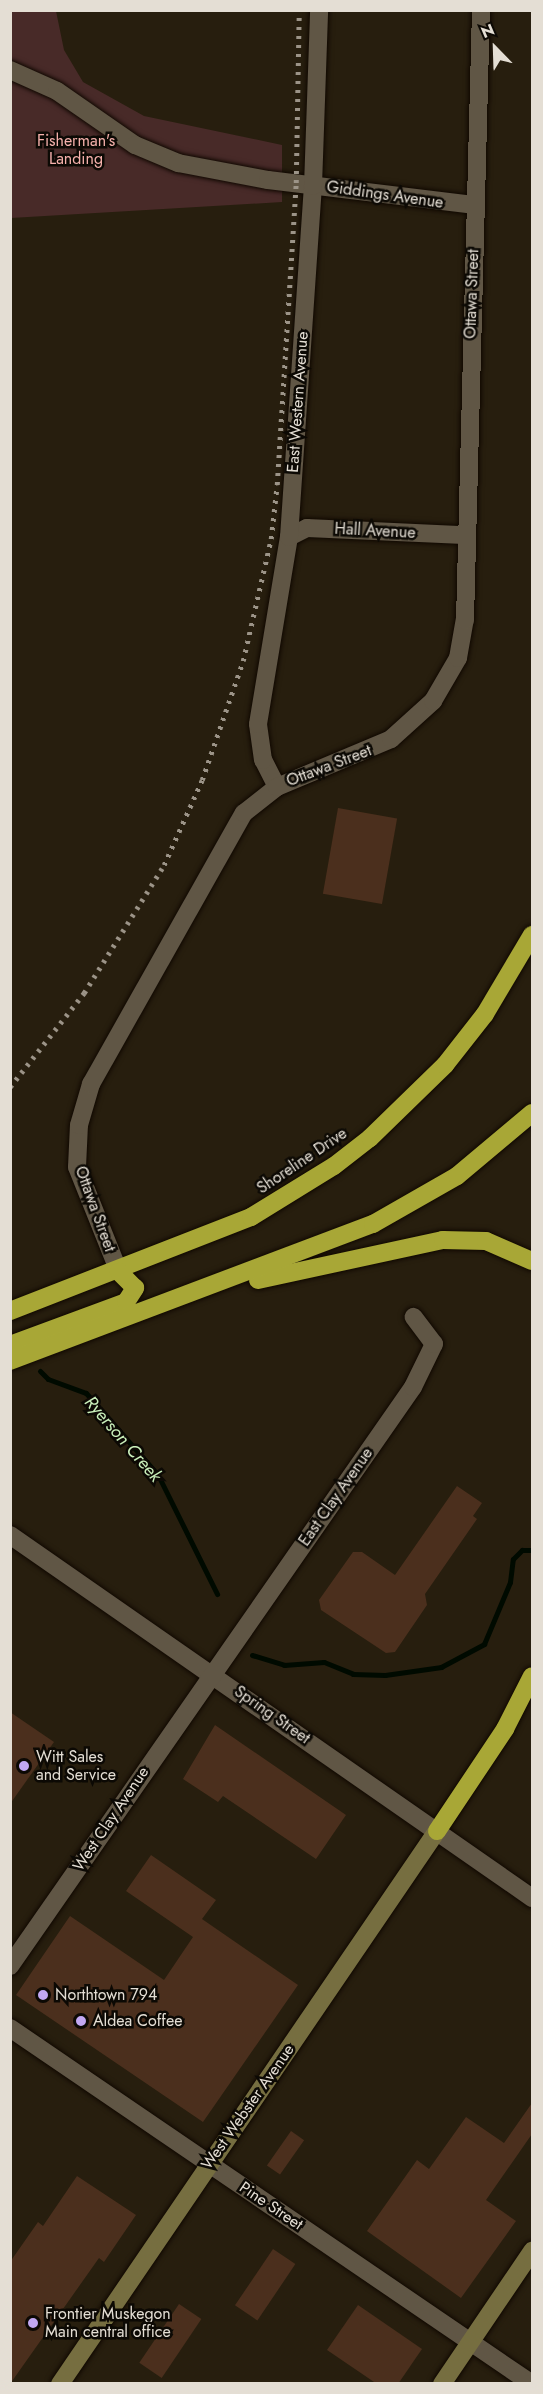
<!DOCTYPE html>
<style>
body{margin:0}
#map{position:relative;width:543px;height:2394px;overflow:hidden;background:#271e0e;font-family:Jost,sans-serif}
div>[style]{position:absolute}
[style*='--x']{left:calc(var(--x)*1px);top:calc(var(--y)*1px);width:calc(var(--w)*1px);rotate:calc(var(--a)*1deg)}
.green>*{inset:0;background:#482a28}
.stream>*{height:5px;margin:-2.5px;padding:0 2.5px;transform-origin:2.5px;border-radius:2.5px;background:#000a00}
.building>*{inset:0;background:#4b2f1d;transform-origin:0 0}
.roads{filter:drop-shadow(0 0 2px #100800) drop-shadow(0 0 2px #100800)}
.street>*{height:18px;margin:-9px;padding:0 9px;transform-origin:9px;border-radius:9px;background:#605645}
.secondary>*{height:18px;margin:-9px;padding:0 9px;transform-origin:9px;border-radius:9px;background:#766e40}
.highway>*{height:18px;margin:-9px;padding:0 9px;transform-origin:9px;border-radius:9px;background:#a8a736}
.rail>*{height:4.5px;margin-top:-2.25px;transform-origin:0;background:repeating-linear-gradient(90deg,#9c9488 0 3px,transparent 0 9px)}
.dots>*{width:16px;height:16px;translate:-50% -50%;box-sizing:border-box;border:3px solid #0c0904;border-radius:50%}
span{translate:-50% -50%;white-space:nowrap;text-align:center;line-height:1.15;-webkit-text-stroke:5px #0c0904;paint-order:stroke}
.park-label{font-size:16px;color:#f6b1ac}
.street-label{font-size:16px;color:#e4ded4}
.poi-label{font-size:16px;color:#e4ded4}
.left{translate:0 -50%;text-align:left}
.water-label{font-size:18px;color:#caf0bb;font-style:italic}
.frame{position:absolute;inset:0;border:12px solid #e4ded4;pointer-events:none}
.north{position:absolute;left:465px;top:18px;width:60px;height:60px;-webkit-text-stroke:4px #0c0904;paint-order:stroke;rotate:337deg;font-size:16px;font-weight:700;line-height:24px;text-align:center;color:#e4ded4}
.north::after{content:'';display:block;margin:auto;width:21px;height:27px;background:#e4ded4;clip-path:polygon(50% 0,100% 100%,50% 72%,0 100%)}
</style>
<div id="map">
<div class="green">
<div style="clip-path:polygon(11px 11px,56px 11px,64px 50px,83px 82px,144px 116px,282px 145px,282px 202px,11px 218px)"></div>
</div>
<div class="stream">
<div style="--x:40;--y:1371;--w:11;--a:45"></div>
<div style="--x:48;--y:1379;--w:40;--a:20.2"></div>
<div style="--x:86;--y:1393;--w:109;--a:48.7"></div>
<div style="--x:158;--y:1475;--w:133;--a:63.6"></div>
<div style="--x:252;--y:1655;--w:34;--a:17"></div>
<div style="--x:284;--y:1665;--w:40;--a:-4.3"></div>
<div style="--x:324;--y:1662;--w:31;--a:22"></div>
<div style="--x:353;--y:1674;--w:32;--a:2"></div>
<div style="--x:385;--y:1675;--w:57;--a:-8.1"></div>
<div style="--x:441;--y:1667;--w:49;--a:-28.1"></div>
<div style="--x:484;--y:1644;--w:67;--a:-67.2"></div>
<div style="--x:510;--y:1582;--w:23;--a:-83"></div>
<div style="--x:513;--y:1559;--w:13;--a:-45"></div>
<div style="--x:522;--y:1550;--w:10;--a:0"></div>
</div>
<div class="building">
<div style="left:338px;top:808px;width:60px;height:87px;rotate:10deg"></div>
<div style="clip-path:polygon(457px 1486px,482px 1503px,473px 1516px,477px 1519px,425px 1594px,427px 1605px,395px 1652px,386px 1653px,321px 1610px,319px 1600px,353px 1552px,362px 1552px,395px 1575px)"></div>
<div style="clip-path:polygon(10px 1712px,54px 1742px,10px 1804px)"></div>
<div style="clip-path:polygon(215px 1725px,346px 1815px,316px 1859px,223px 1796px,218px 1802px,183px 1779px)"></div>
<div style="clip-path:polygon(151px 1855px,216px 1900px,202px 1919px,298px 1985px,203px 2122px,16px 1995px,70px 1916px,164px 1980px,193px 1937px,126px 1891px)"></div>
<div style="clip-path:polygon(532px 2103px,532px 2134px,486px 2200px,516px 2221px,461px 2298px,367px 2231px,417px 2160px,429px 2169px,466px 2117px,504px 2143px)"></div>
<div style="left:291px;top:2131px;width:16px;height:42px;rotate:35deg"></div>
<div style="clip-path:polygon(77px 2176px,136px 2215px,104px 2262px,99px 2258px,10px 2384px,10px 2262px,38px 2222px,43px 2226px)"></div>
<div style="left:273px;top:2249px;width:27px;height:68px;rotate:34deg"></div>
<div style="left:179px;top:2304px;width:27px;height:71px;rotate:34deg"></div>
<div style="clip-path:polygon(358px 2305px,422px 2349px,398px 2384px,377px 2384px,327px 2350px)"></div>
</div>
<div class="roads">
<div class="street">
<div style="--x:10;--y:70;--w:51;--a:24.1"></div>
<div style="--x:57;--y:91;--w:95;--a:34.7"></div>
<div style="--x:135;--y:145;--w:47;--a:22.7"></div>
<div style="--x:178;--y:163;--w:92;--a:10.7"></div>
<div style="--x:268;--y:180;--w:209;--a:6.9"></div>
<div style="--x:289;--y:537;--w:20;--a:-27"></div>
<div style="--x:307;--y:528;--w:157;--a:2.6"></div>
<div style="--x:277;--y:787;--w:30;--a:-117"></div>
<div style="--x:263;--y:760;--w:36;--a:-98"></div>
<div style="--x:258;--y:724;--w:190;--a:-80.6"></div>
<div style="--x:289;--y:537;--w:352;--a:-86.1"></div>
<div style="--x:313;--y:186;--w:176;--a:-88"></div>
<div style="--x:119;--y:1272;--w:113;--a:-111.8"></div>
<div style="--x:77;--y:1167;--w:42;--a:-87.3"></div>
<div style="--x:79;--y:1125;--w:43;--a:-73.7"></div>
<div style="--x:91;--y:1084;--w:311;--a:-60.6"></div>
<div style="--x:244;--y:813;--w:42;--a:-38.2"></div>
<div style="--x:277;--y:787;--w:124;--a:-22.8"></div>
<div style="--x:391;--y:739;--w:57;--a:-42.1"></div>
<div style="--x:433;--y:701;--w:50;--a:-59.8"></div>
<div style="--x:458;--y:658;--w:39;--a:-80"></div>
<div style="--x:465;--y:620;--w:610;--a:-88.5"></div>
<div style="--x:10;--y:1535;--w:636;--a:34.81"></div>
<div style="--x:10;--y:1966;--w:705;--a:-55.16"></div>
<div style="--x:413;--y:1387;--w:48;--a:-64"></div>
<div style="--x:434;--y:1344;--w:34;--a:-127"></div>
<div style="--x:10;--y:2028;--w:632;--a:34.29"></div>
</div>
<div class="secondary">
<div style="--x:60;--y:2384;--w:669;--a:-55.72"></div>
<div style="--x:442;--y:2384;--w:161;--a:-55.9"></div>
</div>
<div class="highway">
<div style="--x:258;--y:1280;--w:189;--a:-12.2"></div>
<div style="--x:443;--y:1240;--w:43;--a:1.3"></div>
<div style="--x:486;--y:1241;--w:50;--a:23.5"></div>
<div style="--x:10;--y:1311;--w:259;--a:-21.3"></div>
<div style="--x:251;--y:1217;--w:97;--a:-31.6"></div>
<div style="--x:334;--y:1166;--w:46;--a:-37.9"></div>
<div style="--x:370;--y:1138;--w:105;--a:-44.2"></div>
<div style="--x:445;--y:1065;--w:65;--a:-51.9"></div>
<div style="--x:485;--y:1014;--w:92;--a:-59.3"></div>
<div style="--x:10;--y:1345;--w:124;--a:-20.3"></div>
<div style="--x:126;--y:1302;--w:17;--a:-57"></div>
<div style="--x:135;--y:1288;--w:23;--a:-135"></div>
<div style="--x:10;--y:1361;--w:388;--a:-20.7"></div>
<div style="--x:373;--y:1224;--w:97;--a:-29.7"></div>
<div style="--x:457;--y:1176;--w:98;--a:-40"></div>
<div style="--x:437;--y:1831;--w:123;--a:-56.3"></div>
<div style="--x:505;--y:1729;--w:59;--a:-63"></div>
</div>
</div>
<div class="rail">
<div style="--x:10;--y:1087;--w:120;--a:-51.8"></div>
<div style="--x:84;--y:993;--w:151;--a:-58"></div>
<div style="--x:164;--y:865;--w:93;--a:-65.9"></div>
<div style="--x:202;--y:780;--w:126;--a:-71"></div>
<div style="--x:243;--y:661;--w:125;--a:-77.1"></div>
<div style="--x:271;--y:539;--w:54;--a:-83.7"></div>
<div style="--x:277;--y:485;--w:303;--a:-86.4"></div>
<div style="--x:296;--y:183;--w:173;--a:-89"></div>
</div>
<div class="dots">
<div style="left:24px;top:1766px;background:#c2a8f3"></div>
<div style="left:43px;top:1995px;background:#c2a8f3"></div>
<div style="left:81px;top:2021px;background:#c2a8f3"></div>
<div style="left:33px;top:2323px;background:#c2a8f3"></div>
</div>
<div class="park-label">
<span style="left:76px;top:150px">Fisherman's<br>Landing</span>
</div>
<div class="street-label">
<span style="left:385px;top:195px;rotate:8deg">Giddings Avenue</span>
<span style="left:472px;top:294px;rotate:-88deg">Ottawa Street</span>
<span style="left:298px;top:402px;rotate:-86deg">East Western Avenue</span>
<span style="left:375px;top:531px;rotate:3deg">Hall Avenue</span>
<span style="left:329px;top:766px;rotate:-21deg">Ottawa Street</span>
<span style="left:302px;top:1161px;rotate:-34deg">Shoreline Drive</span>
<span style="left:95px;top:1209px;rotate:70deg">Ottawa Street</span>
<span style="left:336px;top:1497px;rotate:-55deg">East Clay Avenue</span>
<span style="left:272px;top:1715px;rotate:35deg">Spring Street</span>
<span style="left:111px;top:1819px;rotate:-56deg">West Clay Avenue</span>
<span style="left:248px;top:2107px;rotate:-55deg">West Webster Avenue</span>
<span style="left:271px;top:2206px;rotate:34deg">Pine Street</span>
</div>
<div class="poi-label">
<span class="left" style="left:36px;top:1766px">Witt Sales<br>and Service</span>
<span class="left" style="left:55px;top:1995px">Northtown 794</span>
<span class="left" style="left:93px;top:2021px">Aldea Coffee</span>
<span class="left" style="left:45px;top:2323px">Frontier Muskegon<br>Main central office</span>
</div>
<div class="water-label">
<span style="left:123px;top:1439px;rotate:49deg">Ryerson Creek</span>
</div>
<div class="frame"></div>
<div class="north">N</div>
</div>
